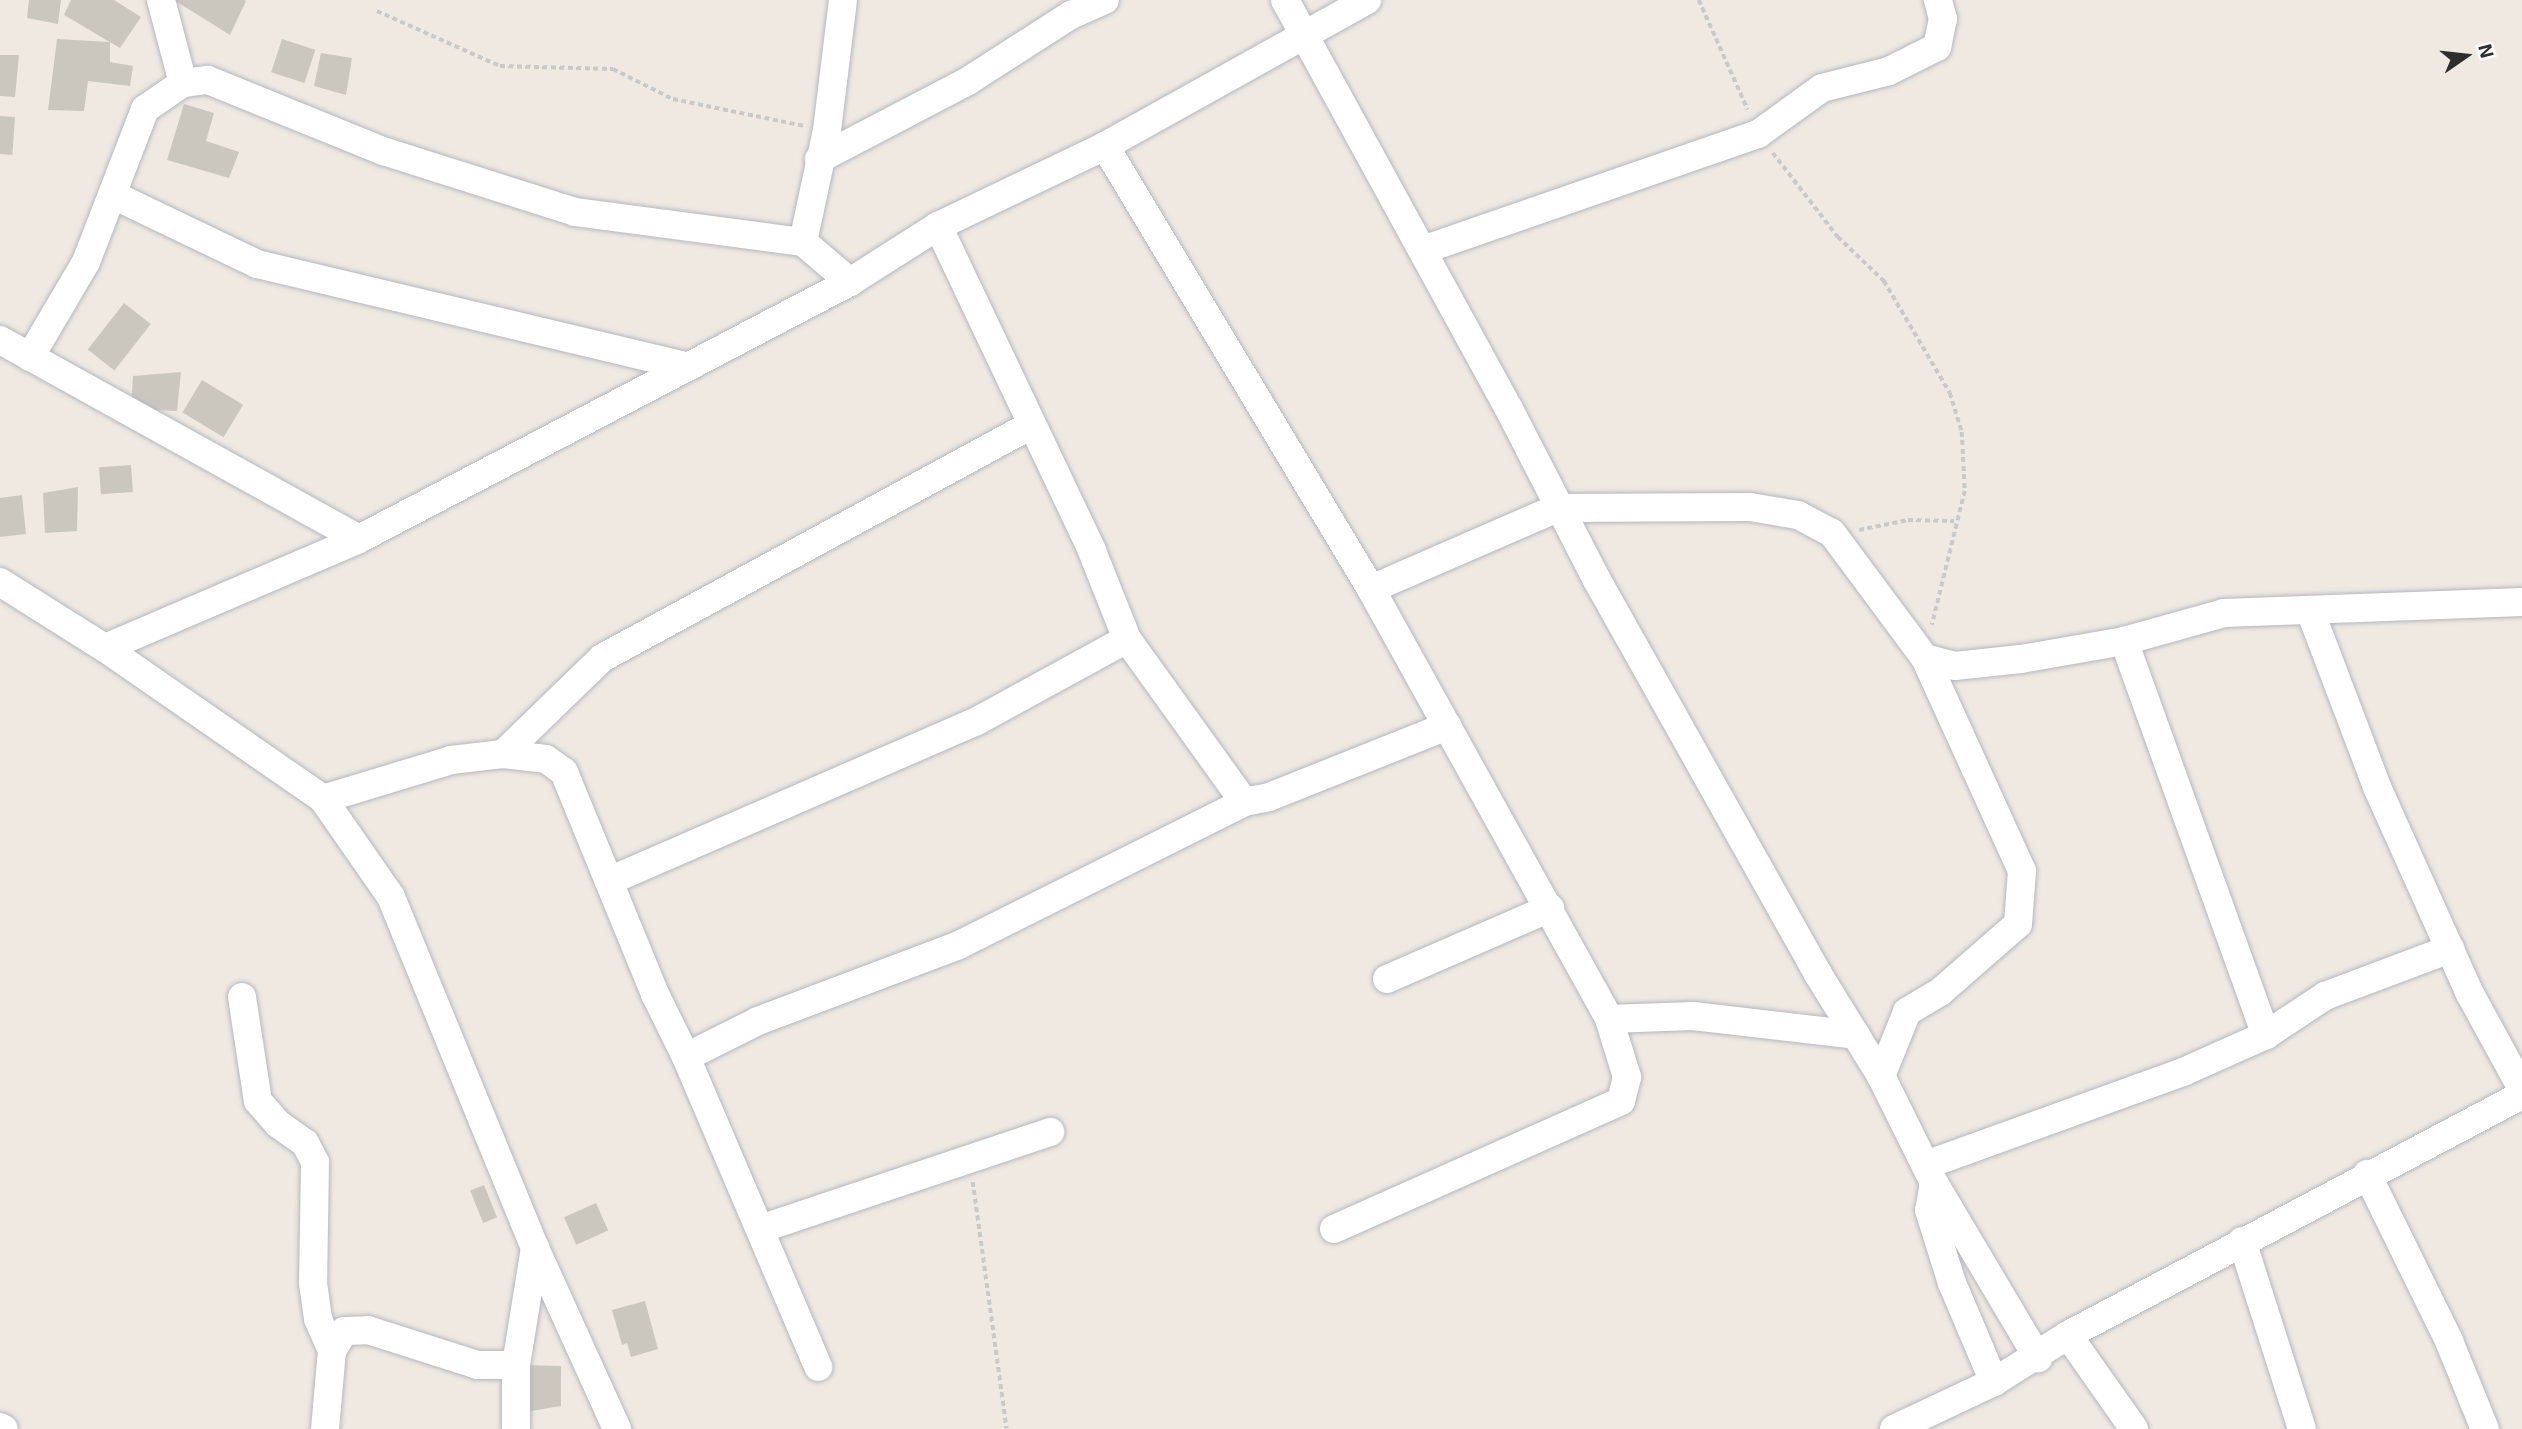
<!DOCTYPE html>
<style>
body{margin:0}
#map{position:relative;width:2522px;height:1429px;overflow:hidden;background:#efe9e1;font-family:"Exo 2",sans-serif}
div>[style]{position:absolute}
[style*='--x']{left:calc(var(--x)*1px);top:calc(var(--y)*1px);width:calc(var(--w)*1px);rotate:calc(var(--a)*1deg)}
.building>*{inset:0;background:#cbc7bf;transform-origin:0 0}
.path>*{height:3.5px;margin-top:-1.75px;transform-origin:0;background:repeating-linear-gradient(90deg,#c9c9c9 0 5px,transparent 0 8.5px)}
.roads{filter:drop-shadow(0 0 2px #b4b7c1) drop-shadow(0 0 2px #b4b7c1)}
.minor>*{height:28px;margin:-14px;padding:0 14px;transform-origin:14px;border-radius:14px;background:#fff}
span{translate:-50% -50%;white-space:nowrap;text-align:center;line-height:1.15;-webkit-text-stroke:5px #fff;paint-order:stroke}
.north{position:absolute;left:2431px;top:21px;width:70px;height:70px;-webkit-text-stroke:5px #fff;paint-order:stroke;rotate:76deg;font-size:19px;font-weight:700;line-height:28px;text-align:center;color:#2e2e2e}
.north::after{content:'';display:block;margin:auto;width:24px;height:32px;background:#2e2e2e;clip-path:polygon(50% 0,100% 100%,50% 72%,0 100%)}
</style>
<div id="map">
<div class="building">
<div style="clip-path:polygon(29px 0,61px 0,58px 24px,27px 18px)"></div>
<div style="clip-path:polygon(71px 0,114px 0,141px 17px,120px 48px,64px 15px)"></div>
<div style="clip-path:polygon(174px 0,244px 0,246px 1px,230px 35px)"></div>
<div style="clip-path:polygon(57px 39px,110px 42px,110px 62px,133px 66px,130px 86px,88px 81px,84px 111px,48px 110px)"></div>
<div style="left:282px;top:39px;width:35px;height:35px;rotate:18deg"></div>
<div style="clip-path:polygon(321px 53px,352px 58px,346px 95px,314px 86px)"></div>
<div style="clip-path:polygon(0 55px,19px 55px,15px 97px,0 96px)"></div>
<div style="clip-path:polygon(184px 104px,214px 113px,206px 141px,239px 152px,229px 178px,167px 160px)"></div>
<div style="left:0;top:116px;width:15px;height:38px;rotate:4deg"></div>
<div style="left:124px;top:303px;width:34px;height:59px;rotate:38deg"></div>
<div style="clip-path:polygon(181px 372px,177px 411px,131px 409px,133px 376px)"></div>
<div style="left:202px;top:380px;width:48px;height:38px;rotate:31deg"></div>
<div style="left:131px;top:465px;width:27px;height:32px;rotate:86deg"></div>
<div style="clip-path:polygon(78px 487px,77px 531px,45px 533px,43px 493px)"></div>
<div style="clip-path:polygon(22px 495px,26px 534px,0 537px,0 498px)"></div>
<div style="left:484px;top:1185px;width:35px;height:15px;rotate:68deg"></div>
<div style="left:596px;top:1203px;width:30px;height:35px;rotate:66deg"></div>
<div style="clip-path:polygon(645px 1301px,658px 1349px,631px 1357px,627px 1343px,622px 1345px,612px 1310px)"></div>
<div style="clip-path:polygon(525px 1365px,561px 1366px,561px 1406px,525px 1412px)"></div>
</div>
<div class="path">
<div style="--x:1699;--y:0;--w:120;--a:66"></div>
<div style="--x:377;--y:11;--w:135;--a:24.1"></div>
<div style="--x:500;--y:66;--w:113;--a:1.5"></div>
<div style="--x:613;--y:69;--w:67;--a:26.6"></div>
<div style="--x:673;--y:99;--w:135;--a:11.6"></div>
<div style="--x:1773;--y:153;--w:106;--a:52.3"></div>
<div style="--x:1838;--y:237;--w:64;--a:43.7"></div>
<div style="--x:1884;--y:281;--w:130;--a:59.5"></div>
<div style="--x:1950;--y:393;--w:41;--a:72.9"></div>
<div style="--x:1962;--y:432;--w:59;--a:87.1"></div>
<div style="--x:1965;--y:491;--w:138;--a:103.8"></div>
<div style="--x:1859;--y:530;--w:50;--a:-11.5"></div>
<div style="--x:1908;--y:520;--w:46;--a:1.2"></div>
<div style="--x:973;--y:1182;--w:249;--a:82.2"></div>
</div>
<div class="roads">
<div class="minor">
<div style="--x:161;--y:0;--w:86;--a:75.2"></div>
<div style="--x:843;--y:0;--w:131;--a:97"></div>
<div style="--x:827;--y:130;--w:115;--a:102.1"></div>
<div style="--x:803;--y:242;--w:62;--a:40.4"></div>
<div style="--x:1285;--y:0;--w:466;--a:61.3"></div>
<div style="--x:1509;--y:409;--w:192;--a:62.8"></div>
<div style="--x:1597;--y:580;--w:452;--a:60.7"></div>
<div style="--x:1818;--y:974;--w:120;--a:58.3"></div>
<div style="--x:1881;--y:1076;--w:119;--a:63.6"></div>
<div style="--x:1934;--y:1183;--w:204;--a:59.3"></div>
<div style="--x:1105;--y:146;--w:517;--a:59.02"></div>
<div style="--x:1371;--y:589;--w:491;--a:61"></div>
<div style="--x:1609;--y:1019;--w:84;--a:-2"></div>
<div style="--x:1693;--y:1016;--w:164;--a:6.6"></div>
<div style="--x:819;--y:159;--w:168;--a:-27.6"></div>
<div style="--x:968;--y:81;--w:122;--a:-32.7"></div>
<div style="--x:1071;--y:15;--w:37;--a:-24"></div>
<div style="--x:113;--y:195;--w:160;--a:25.6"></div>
<div style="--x:257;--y:264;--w:443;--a:13.4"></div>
<div style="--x:938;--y:226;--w:360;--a:64.6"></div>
<div style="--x:1092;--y:551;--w:95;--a:68.3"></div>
<div style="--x:1127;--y:639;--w:201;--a:54.3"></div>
<div style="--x:1244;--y:802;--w:25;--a:-11"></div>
<div style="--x:1269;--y:797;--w:192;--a:-21.7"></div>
<div style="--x:1423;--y:250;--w:355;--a:-19.1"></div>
<div style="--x:1758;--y:134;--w:79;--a:-35.7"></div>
<div style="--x:1822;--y:88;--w:69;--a:-14.2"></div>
<div style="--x:1889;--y:71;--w:54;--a:-26.6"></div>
<div style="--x:1937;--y:47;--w:29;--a:-78"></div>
<div style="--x:1943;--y:19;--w:20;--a:-105"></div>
<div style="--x:0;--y:340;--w:410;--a:29"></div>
<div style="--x:30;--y:357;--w:110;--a:-59.5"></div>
<div style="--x:86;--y:262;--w:164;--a:-68.9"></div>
<div style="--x:145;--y:109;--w:46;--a:-34.4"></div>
<div style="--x:183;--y:83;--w:25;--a:-7"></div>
<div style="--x:208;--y:80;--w:189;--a:22.1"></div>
<div style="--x:383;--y:151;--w:201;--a:17.6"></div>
<div style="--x:575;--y:212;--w:230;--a:7.5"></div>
<div style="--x:0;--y:582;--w:124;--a:32.2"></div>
<div style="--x:105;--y:648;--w:265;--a:34.7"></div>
<div style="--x:323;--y:799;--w:119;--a:55.2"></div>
<div style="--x:391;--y:897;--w:379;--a:67.7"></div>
<div style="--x:535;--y:1248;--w:199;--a:65.6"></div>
<div style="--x:1371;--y:589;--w:203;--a:-23.5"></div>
<div style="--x:1557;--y:508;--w:193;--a:-0.3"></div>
<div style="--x:1750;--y:507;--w:49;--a:9.5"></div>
<div style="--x:1798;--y:515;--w:38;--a:28"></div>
<div style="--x:1832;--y:533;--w:156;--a:53.4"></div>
<div style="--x:1925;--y:658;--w:234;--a:65.5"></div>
<div style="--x:2022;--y:871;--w:53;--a:94.3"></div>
<div style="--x:2018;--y:924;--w:103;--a:138.9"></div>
<div style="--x:1940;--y:992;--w:39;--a:149"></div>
<div style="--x:1907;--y:1012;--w:69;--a:112.1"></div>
<div style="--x:2311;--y:613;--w:186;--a:69.2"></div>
<div style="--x:2377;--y:787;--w:225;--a:65.8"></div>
<div style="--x:2469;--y:992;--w:111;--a:61.3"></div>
<div style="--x:2124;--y:641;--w:419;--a:70.2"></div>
<div style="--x:105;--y:648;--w:276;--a:-23.2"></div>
<div style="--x:359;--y:539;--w:554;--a:-27.63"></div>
<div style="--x:850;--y:282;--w:104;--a:-32.5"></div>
<div style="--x:938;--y:226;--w:185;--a:-25.6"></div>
<div style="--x:1105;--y:146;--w:300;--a:-29.1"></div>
<div style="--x:1925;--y:658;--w:31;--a:15"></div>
<div style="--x:1955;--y:666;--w:66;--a:-6.1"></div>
<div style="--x:2021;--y:659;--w:105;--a:-9.9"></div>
<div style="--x:2124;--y:641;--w:104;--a:-15.6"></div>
<div style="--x:2224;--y:613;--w:298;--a:-2.1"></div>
<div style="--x:503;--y:754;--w:138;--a:-44.1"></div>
<div style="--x:602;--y:658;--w:486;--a:-28.5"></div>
<div style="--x:323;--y:799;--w:134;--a:-16.9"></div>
<div style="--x:451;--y:760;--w:52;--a:-6.6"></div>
<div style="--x:503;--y:754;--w:43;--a:6.6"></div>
<div style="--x:546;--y:759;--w:22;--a:36"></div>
<div style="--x:564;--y:772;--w:240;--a:67.7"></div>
<div style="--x:655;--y:994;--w:70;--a:63.8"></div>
<div style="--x:686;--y:1057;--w:80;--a:-26.6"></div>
<div style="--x:758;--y:1021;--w:215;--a:-20.7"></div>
<div style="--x:959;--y:945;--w:319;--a:-26.6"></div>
<div style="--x:609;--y:881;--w:401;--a:-23.5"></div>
<div style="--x:977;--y:721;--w:171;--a:-28.7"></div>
<div style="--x:1387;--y:979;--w:178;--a:-23.5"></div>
<div style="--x:242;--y:997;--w:105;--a:81.3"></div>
<div style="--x:258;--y:1101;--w:30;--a:49"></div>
<div style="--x:278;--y:1124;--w:33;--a:35"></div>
<div style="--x:305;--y:1143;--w:21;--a:62"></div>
<div style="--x:315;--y:1162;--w:121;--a:90.9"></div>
<div style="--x:313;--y:1283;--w:36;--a:82"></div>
<div style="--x:318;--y:1319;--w:35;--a:66"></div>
<div style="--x:686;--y:1057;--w:337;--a:66.9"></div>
<div style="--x:1926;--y:1165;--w:273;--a:-19.9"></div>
<div style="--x:2183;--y:1072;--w:91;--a:-24"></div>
<div style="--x:2266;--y:1035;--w:71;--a:-33.5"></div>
<div style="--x:2325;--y:996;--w:134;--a:-20.6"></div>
<div style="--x:2367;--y:1174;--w:186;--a:63.8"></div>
<div style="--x:2449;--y:1341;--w:95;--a:67.8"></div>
<div style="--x:1934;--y:1183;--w:27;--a:100"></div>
<div style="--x:1929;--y:1210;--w:77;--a:72.5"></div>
<div style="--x:1952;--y:1283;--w:108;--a:67"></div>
<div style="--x:763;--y:1228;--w:303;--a:-18.5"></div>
<div style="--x:1334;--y:1229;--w:314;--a:-24"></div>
<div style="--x:1621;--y:1101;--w:25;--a:-76"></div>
<div style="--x:1627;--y:1077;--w:61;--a:-107.2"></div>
<div style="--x:2242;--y:1241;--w:197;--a:72.3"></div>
<div style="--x:2068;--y:1335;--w:115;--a:54.9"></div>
<div style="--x:516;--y:1365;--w:64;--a:90"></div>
<div style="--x:0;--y:1427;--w:4;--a:27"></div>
<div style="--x:325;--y:1429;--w:78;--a:-84.9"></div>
<div style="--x:332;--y:1351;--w:23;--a:-59"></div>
<div style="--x:344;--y:1331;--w:24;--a:-2"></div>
<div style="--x:368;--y:1330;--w:115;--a:17.7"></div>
<div style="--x:478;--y:1365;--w:38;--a:0"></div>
<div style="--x:516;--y:1365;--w:119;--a:-80.8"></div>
<div style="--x:1894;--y:1429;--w:110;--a:-25.2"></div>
<div style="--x:1994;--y:1382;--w:88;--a:-32.4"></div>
<div style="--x:2068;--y:1335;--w:514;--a:-27.86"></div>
</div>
</div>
<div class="north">N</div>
</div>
